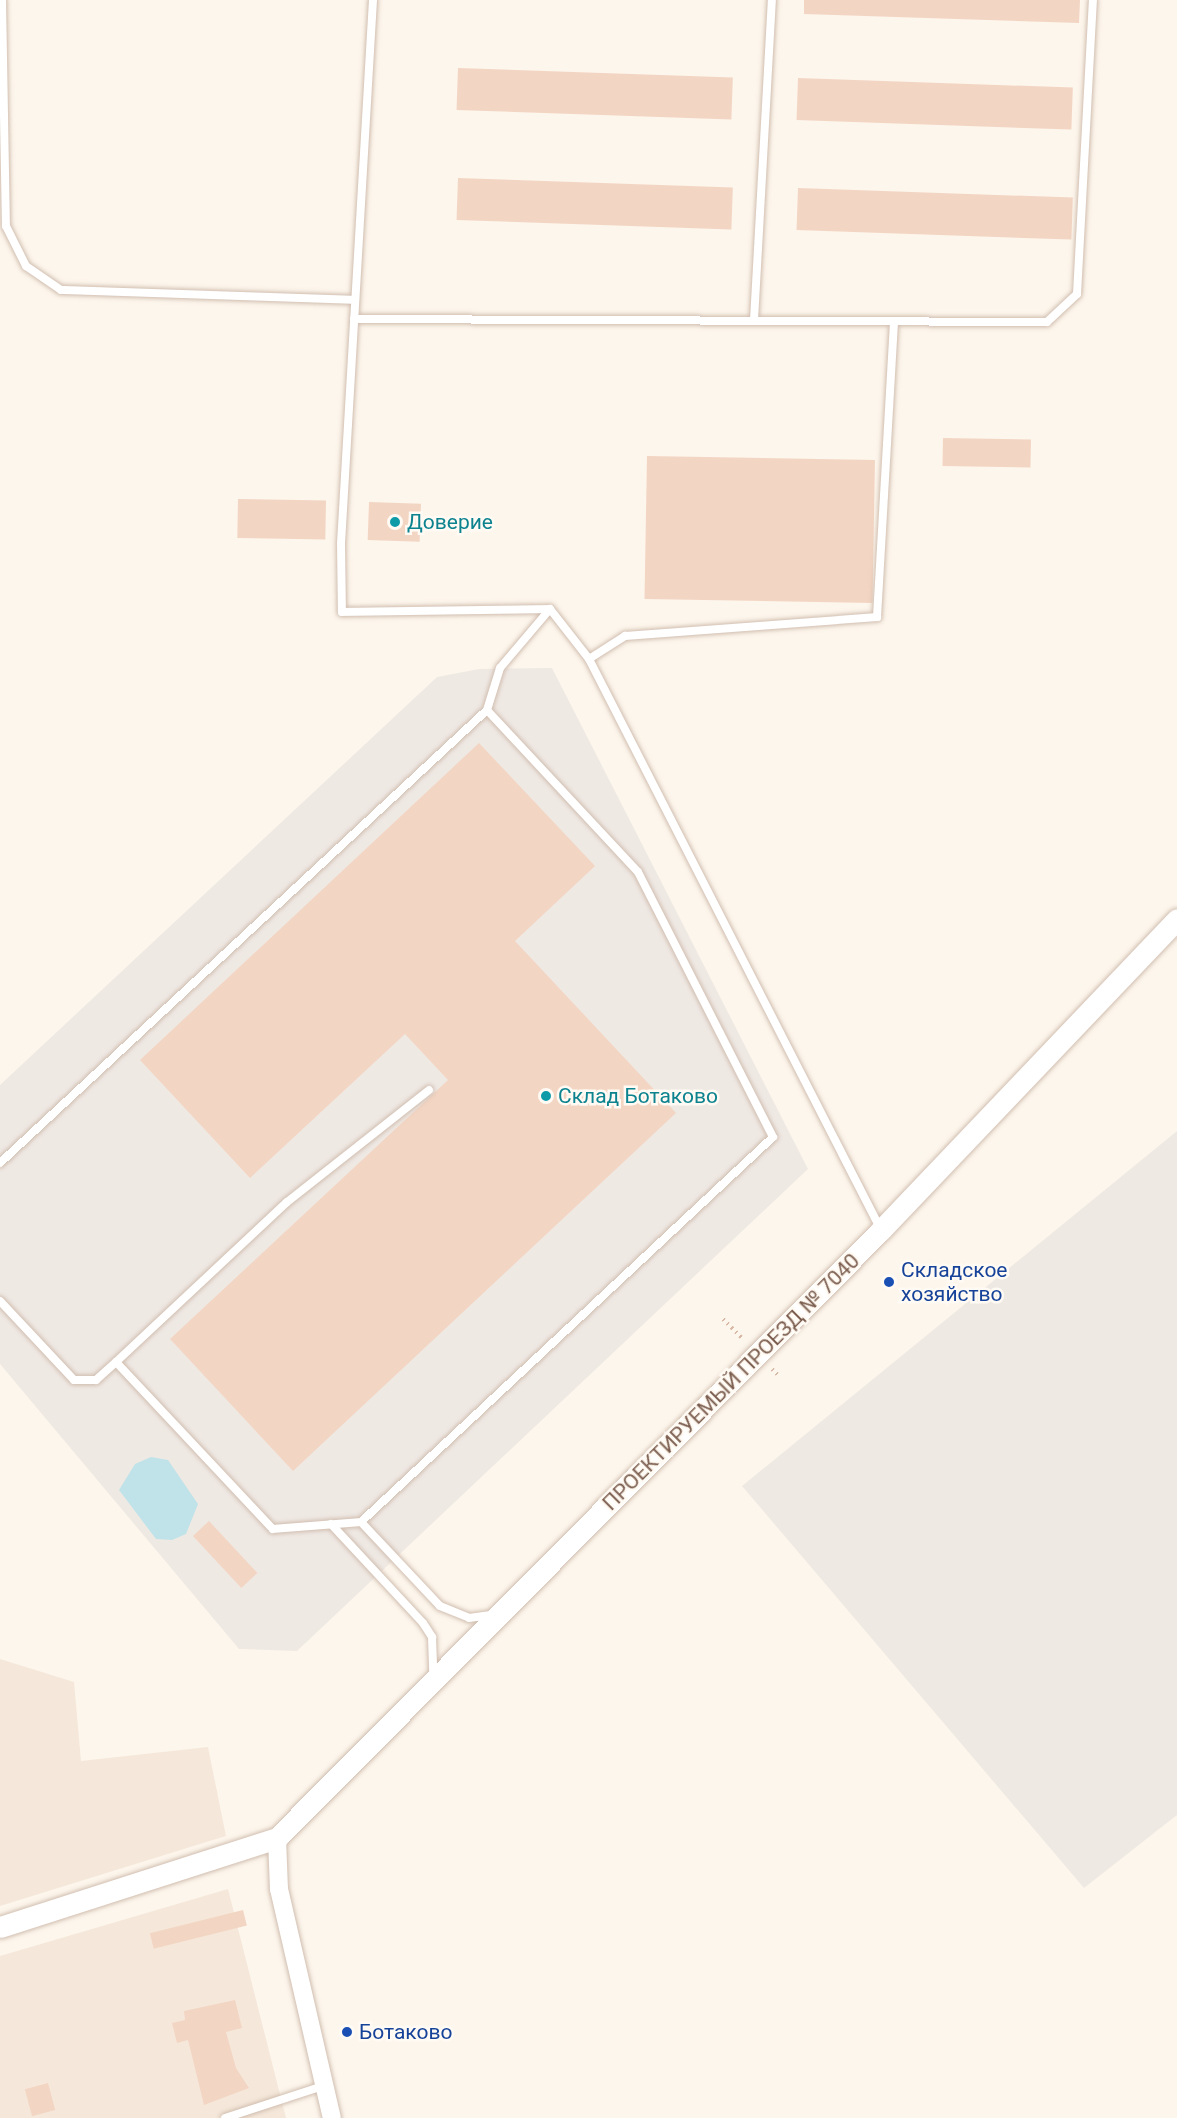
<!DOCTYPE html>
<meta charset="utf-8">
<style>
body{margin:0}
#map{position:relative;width:1177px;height:2118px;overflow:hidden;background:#fdf6ec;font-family:Roboto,sans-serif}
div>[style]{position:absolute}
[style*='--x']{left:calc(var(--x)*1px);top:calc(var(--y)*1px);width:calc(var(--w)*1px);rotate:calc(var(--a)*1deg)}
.residential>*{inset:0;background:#f5e8da}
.industrial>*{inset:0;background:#efe9e4}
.water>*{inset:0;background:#bfe3e8}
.building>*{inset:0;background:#f3d5c3;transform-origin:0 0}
.path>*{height:4px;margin-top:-2px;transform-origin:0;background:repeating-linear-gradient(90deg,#d9b8a5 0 1.5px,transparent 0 6px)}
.roads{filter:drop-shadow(0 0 2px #d1beb0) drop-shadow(0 0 2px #d1beb0)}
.service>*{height:8px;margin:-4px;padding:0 4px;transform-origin:4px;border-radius:4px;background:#fff}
.tertiary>*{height:18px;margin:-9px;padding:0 9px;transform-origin:9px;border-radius:9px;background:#fff}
.secondary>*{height:21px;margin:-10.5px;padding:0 10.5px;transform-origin:10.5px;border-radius:10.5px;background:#fff}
.dots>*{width:16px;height:16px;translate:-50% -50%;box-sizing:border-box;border:3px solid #fffaf3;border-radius:50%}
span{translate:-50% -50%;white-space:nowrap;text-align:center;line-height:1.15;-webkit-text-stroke:5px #fffaf3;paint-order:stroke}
.culture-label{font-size:21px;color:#0d838f}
.left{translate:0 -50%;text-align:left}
.transit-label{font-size:21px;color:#164399}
.street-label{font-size:21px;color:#7a5c4d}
</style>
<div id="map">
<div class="residential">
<div style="clip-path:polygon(0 1659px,74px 1682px,81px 1761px,208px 1747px,226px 1836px,0 1906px)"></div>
<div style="clip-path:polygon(228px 1889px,286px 2118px,0 2118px,0 1956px)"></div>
</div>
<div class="industrial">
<div style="clip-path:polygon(552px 668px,808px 1169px,297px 1651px,239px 1649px,0 1364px,0 1085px,437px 677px,479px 669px)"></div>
<div style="clip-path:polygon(1177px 1131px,1177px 1815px,1084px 1888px,742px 1486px)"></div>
</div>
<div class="water">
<div style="clip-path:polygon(151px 1457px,168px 1460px,198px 1504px,186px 1534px,172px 1540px,156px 1539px,119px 1490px,135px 1464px)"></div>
</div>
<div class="building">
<div style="clip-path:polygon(804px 0,1080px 0,1079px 23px,804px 14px)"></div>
<div style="left:458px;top:68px;width:275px;height:42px;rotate:2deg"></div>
<div style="left:798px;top:78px;width:275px;height:42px;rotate:2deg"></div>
<div style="left:458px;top:178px;width:275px;height:42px;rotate:2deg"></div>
<div style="left:798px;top:188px;width:275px;height:42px;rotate:2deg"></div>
<div style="left:943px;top:438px;width:88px;height:28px;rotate:1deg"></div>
<div style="left:647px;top:456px;width:228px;height:143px;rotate:1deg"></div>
<div style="left:238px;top:499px;width:88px;height:39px;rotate:1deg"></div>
<div style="left:369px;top:502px;width:52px;height:38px;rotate:2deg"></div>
<div style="clip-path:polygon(479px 743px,595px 866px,515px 941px,676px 1113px,293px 1471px,170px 1339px,448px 1080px,405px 1034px,250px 1178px,140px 1060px)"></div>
<div style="left:209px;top:1521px;width:71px;height:22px;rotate:47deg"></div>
<div style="left:243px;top:1910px;width:16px;height:96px;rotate:76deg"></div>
<div style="clip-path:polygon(235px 2000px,242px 2028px,226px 2032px,236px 2068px,249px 2088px,204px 2105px,188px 2040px,177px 2043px,172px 2023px,185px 2020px,184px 2011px)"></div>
<div style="left:48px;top:2083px;width:28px;height:24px;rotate:75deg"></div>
</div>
<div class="path">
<div style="--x:723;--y:1319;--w:28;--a:45"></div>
<div style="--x:772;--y:1369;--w:10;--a:45"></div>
</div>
<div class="roads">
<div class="service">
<div style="--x:2;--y:0;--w:226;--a:89"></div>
<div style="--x:6;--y:226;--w:45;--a:63.4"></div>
<div style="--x:26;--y:266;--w:42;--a:34.4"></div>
<div style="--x:61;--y:290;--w:294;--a:1.9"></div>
<div style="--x:373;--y:0;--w:545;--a:93.37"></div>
<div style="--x:341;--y:544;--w:68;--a:89.2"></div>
<div style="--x:342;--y:612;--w:208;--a:-0.8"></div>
<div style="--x:550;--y:609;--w:63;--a:52"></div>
<div style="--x:589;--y:659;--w:639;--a:62.91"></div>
<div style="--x:354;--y:319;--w:693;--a:0.25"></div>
<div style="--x:1047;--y:322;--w:41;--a:-43"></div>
<div style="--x:1077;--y:294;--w:294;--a:-86.9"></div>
<div style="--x:754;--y:320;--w:321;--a:-86.8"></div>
<div style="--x:589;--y:659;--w:43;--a:-32.6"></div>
<div style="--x:625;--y:636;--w:253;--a:-4.3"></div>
<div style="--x:877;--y:617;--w:296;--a:-86.7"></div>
<div style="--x:429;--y:1090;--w:181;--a:141.7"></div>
<div style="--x:287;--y:1202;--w:234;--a:136.9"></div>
<div style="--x:116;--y:1362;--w:229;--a:46.8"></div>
<div style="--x:273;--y:1529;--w:88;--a:-4.5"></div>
<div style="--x:361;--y:1522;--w:564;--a:-43.06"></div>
<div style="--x:773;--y:1137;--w:297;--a:-117"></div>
<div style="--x:638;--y:872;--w:221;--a:-133"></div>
<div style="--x:487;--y:710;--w:44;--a:-72.8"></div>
<div style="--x:500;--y:668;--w:77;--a:-49.7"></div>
<div style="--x:0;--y:1163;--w:665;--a:-42.93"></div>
<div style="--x:0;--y:1301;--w:108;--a:46.9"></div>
<div style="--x:74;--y:1380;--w:22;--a:0"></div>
<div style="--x:96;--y:1380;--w:27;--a:-42"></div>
<div style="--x:361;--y:1522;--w:115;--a:46.8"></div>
<div style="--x:440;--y:1606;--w:31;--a:22"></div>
<div style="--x:469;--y:1618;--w:22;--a:-8"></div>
<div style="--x:331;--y:1524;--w:135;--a:47.1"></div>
<div style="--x:423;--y:1623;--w:17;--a:57"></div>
<div style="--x:432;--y:1637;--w:35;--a:88"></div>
<div style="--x:225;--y:2118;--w:103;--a:-18.1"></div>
</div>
<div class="tertiary">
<div style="--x:277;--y:1838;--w:51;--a:87.8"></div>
<div style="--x:279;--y:1889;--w:235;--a:77"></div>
</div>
<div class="secondary">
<div style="--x:0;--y:1927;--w:291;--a:-17.8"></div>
<div style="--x:277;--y:1838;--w:857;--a:-45.19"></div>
<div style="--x:881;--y:1230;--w:429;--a:-46.4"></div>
</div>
</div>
<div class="dots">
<div style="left:395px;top:522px;background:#0f9aa8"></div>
<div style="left:546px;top:1096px;background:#0f9aa8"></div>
<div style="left:889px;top:1282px;background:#1a4fb4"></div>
<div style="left:347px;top:2032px;background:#1a4fb4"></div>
</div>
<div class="culture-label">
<span class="left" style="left:407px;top:522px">Доверие</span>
<span class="left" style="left:558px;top:1096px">Склад Ботаково</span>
</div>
<div class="transit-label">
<span class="left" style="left:901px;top:1282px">Складское<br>хозяйство</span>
<span class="left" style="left:359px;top:2032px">Ботаково</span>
</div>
<div class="street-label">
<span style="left:731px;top:1382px;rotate:-45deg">ПРОЕКТИРУЕМЫЙ ПРОЕЗД № 7040</span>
</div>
</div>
